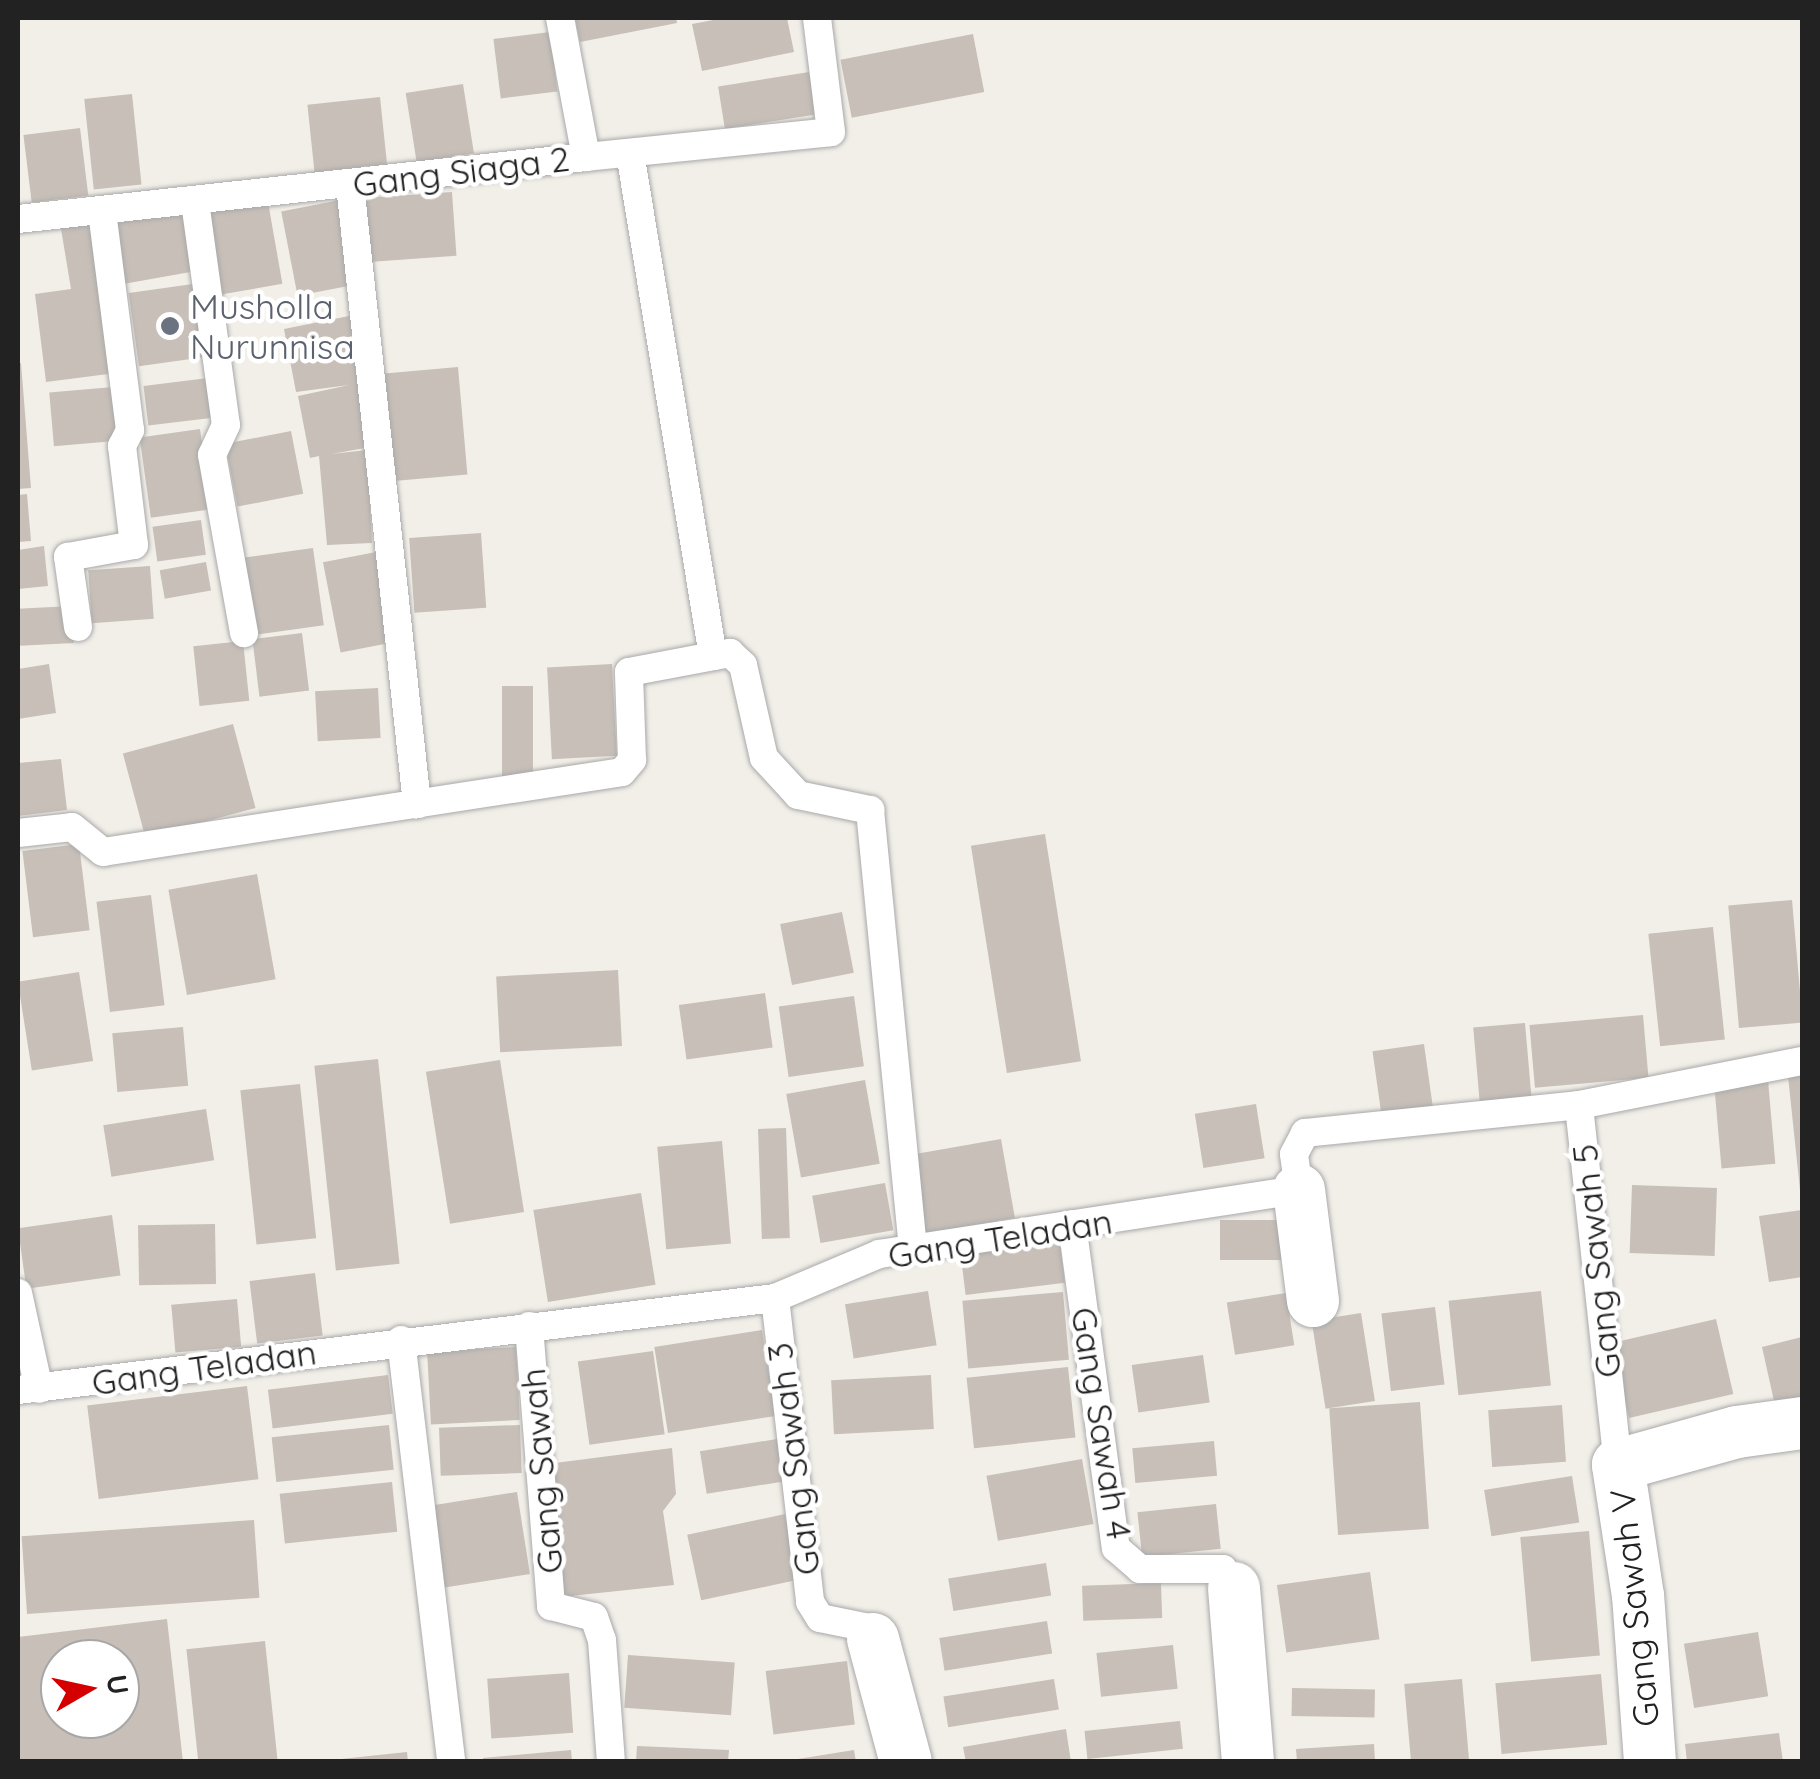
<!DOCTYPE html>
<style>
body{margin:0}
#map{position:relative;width:1820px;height:1779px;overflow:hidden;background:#f2efe9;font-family:Quicksand,sans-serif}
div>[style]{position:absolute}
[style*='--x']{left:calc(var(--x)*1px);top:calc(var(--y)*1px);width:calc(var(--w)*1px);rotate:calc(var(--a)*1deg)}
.building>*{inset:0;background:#c7bfb8;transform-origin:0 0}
.roads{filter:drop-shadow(0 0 2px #a9a9a9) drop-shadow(0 0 2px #a9a9a9)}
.service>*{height:28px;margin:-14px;padding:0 14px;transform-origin:14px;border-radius:14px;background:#fff}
.minor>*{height:52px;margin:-26px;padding:0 26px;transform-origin:26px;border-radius:26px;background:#fff}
.dots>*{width:28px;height:28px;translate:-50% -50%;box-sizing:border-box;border:5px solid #fff;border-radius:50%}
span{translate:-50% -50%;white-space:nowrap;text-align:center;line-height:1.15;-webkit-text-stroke:9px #fff;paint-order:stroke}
.street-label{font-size:35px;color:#222}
.worship-label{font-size:35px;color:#5b616d}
.left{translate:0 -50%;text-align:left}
.frame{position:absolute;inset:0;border:20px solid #222;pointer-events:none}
.north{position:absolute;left:40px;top:1639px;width:100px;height:100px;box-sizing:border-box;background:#fff;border:2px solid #a7a7a7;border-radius:50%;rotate:81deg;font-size:28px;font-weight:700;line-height:40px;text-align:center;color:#222}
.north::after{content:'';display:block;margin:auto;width:35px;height:45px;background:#d40000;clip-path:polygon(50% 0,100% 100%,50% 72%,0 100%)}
</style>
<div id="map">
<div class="building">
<div style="clip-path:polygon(575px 18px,676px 18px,677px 23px,580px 42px)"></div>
<div style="clip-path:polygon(724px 18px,787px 18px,794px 52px,702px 71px,692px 24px)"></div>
<div style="left:550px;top:32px;width:60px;height:57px;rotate:83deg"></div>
<div style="left:973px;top:34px;width:59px;height:135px;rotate:79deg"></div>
<div style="left:809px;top:72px;width:43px;height:92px;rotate:81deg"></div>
<div style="left:463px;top:84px;width:70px;height:58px;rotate:81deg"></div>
<div style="left:132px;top:94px;width:91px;height:48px;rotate:84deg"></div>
<div style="left:380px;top:97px;width:68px;height:73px;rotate:84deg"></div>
<div style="left:80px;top:128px;width:68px;height:57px;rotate:83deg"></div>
<div style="left:452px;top:192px;width:64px;height:91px;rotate:86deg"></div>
<div style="left:345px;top:199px;width:86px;height:65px;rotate:79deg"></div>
<div style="left:268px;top:202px;width:83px;height:64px;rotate:80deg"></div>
<div style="left:191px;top:210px;width:61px;height:81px;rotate:80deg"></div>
<div style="clip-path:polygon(96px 219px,116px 373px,46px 382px,35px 294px,71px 289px,60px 223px)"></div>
<div style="left:200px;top:283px;width:74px;height:72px;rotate:82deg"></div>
<div style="clip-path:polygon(359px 314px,371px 447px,331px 454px,367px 450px,372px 543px,327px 545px,319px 456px,310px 458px,298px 396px,349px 385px,296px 392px,284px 329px)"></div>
<div style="clip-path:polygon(21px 363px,31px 488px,18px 489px,18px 364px)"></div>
<div style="left:458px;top:367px;width:108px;height:82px;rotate:85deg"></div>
<div style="left:208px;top:378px;width:40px;height:65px;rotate:83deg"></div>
<div style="left:113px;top:387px;width:54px;height:64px;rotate:85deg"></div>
<div style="left:200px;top:429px;width:81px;height:61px;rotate:82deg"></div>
<div style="left:291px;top:431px;width:64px;height:67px;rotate:79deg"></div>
<div style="clip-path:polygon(27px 494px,31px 541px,18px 542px,18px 495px)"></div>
<div style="left:201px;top:520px;width:35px;height:49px;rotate:82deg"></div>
<div style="left:481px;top:533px;width:75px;height:72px;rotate:86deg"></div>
<div style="clip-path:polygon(44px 546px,48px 586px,18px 589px,18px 550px)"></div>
<div style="left:313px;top:548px;width:78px;height:69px;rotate:82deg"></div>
<div style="left:376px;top:552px;width:92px;height:54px;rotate:79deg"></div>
<div style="left:206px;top:562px;width:29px;height:47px;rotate:80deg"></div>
<div style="left:150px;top:566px;width:53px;height:62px;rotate:86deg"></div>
<div style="left:72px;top:606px;width:37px;height:54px;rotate:87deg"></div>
<div style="left:302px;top:633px;width:58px;height:50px;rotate:83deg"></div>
<div style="left:243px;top:641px;width:60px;height:50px;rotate:84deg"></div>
<div style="clip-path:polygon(49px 664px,56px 713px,18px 719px,18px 669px)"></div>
<div style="left:612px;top:664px;width:92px;height:65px;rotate:87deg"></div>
<div style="left:502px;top:686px;width:31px;height:90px"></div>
<div style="left:378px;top:688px;width:50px;height:63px;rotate:87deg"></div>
<div style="left:233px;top:724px;width:87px;height:114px;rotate:75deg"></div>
<div style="clip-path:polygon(61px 759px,67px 810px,18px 816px,18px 763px)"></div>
<div style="left:1045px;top:834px;width:230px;height:75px;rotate:81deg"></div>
<div style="left:79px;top:844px;width:87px;height:57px;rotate:83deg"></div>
<div style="left:257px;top:874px;width:107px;height:90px;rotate:80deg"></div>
<div style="left:151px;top:895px;width:111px;height:55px;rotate:83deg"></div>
<div style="left:1792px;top:900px;width:123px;height:64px;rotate:85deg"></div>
<div style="left:842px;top:912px;width:62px;height:63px;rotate:79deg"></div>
<div style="left:1713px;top:927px;width:113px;height:65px;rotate:84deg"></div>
<div style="left:618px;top:970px;width:76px;height:122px;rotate:87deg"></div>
<div style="left:79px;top:972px;width:90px;height:62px;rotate:81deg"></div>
<div style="left:765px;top:993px;width:55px;height:87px;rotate:82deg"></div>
<div style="left:854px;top:996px;width:71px;height:76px;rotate:82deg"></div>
<div style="left:1643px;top:1015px;width:63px;height:114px;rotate:85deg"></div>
<div style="left:1525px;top:1023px;width:74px;height:52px;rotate:85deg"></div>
<div style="left:183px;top:1027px;width:59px;height:71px;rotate:85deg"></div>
<div style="left:1424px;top:1044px;width:69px;height:52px;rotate:82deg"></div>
<div style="left:378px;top:1059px;width:206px;height:64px;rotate:84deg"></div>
<div style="left:500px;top:1060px;width:154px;height:75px;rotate:81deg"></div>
<div style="clip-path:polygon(1802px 1075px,1802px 1190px,1800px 1190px,1788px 1076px)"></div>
<div style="left:865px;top:1080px;width:85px;height:80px;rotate:80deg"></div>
<div style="left:1768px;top:1080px;width:84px;height:54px;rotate:85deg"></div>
<div style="left:300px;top:1084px;width:155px;height:60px;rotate:84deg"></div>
<div style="left:1256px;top:1104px;width:55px;height:62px;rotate:81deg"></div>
<div style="left:206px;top:1109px;width:52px;height:104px;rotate:81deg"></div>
<div style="left:786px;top:1128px;width:110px;height:28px;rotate:88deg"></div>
<div style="left:1001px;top:1139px;width:80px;height:97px;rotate:80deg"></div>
<div style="left:722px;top:1141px;width:103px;height:65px;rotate:85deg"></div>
<div style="left:885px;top:1183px;width:48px;height:74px;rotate:80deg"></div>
<div style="left:1632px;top:1185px;width:85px;height:68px;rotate:2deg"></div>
<div style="left:641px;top:1193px;width:93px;height:109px;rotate:81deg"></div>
<div style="clip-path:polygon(1802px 1210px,1802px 1277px,1769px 1282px,1759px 1216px)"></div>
<div style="left:112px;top:1215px;width:61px;height:95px;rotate:82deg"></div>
<div style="left:1285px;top:1220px;width:40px;height:65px;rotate:90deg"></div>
<div style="left:215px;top:1224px;width:60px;height:77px;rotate:89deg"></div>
<div style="left:1060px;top:1243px;width:40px;height:100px;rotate:83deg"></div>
<div style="left:315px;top:1273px;width:63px;height:66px;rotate:83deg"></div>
<div style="left:928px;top:1291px;width:55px;height:84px;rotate:81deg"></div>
<div style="left:1541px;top:1291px;width:95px;height:93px;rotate:84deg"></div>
<div style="left:1063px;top:1292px;width:68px;height:101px;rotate:85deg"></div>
<div style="left:1286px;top:1293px;width:53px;height:60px;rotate:81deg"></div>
<div style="left:237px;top:1299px;width:48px;height:66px;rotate:85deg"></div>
<div style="left:1435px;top:1307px;width:78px;height:54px;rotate:83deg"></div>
<div style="left:1361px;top:1313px;width:89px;height:50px;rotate:81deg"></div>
<div style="left:1716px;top:1319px;width:77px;height:107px;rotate:77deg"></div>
<div style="left:762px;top:1330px;width:87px;height:109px;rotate:81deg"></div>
<div style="clip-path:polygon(1802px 1337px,1802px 1414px,1778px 1419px,1762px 1347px)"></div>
<div style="left:516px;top:1347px;width:73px;height:89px;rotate:87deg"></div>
<div style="left:653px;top:1351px;width:84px;height:76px;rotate:82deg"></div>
<div style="left:1203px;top:1355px;width:48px;height:72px;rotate:82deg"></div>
<div style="left:1068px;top:1367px;width:71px;height:102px;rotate:84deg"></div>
<div style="left:388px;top:1375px;width:39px;height:121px;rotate:83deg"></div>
<div style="left:931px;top:1375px;width:54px;height:100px;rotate:87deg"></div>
<div style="left:247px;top:1386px;width:94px;height:161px;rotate:83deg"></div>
<div style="left:1420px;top:1402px;width:127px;height:91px;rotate:86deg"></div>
<div style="left:1562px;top:1405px;width:57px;height:74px;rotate:86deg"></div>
<div style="left:389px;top:1425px;width:45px;height:118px;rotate:84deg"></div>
<div style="left:520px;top:1425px;width:48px;height:81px;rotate:88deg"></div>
<div style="left:777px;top:1439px;width:43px;height:78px;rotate:81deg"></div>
<div style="left:1214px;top:1441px;width:35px;height:82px;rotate:85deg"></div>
<div style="clip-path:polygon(672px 1448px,676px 1494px,663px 1511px,674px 1585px,561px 1597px,547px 1464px)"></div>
<div style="left:1082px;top:1459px;width:66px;height:97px;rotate:80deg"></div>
<div style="left:1572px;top:1476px;width:47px;height:89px;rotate:81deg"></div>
<div style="left:392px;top:1482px;width:50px;height:113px;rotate:84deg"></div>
<div style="left:517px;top:1492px;width:83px;height:96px;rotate:81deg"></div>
<div style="left:1216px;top:1504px;width:45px;height:79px;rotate:84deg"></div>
<div style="left:785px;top:1514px;width:67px;height:100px;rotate:78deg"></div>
<div style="left:254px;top:1520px;width:78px;height:233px;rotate:86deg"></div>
<div style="left:1589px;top:1531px;width:125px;height:69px;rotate:85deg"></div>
<div style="left:1046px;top:1563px;width:33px;height:99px;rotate:81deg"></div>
<div style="left:1370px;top:1572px;width:68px;height:94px;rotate:82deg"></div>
<div style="left:1161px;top:1583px;width:35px;height:79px;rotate:88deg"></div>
<div style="clip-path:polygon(evenodd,167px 1619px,183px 1762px,18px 1762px,18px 1637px,167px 1619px,60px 1659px,120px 1659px,120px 1719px,60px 1719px,60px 1659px)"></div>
<div style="left:1047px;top:1621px;width:33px;height:109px;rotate:81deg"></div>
<div style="left:1758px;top:1632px;width:65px;height:75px;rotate:81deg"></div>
<div style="left:265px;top:1641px;width:122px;height:79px;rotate:84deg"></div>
<div style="left:1173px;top:1645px;width:44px;height:77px;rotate:84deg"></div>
<div style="left:628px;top:1655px;width:107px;height:53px;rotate:4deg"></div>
<div style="left:847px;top:1661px;width:64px;height:82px;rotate:83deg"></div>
<div style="left:569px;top:1673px;width:60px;height:82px;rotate:86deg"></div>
<div style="left:1601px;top:1674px;width:71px;height:106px;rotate:85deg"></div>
<div style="left:1054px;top:1679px;width:31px;height:112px;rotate:81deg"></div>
<div style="left:1462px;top:1679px;width:83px;height:58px;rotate:85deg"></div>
<div style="left:1292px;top:1688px;width:83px;height:28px;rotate:1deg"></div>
<div style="left:1180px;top:1721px;width:28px;height:96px;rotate:84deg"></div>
<div style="clip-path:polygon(1066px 1729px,1071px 1762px,966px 1762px,963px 1747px)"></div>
<div style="clip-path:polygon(1779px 1733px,1783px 1762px,1687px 1762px,1685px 1744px)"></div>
<div style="clip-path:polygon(1374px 1744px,1375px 1762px,1297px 1762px,1296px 1749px)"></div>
<div style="clip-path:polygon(637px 1746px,729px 1750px,728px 1762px,636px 1762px)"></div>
<div style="clip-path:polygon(571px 1750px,572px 1762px,483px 1762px,483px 1758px)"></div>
<div style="clip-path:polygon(854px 1750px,856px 1762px,798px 1762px,798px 1759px)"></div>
<div style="clip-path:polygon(407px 1752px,408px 1762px,341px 1762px,341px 1759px)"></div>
</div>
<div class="roads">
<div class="service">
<div style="--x:630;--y:153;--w:510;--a:80.63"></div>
<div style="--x:586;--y:157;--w:246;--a:-5.8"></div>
<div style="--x:831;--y:132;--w:115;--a:-97"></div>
<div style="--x:350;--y:185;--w:623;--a:83.82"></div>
<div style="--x:195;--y:202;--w:225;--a:82.1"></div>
<div style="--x:226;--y:425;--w:33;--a:115"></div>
<div style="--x:212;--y:455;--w:181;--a:79.8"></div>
<div style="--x:18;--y:219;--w:571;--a:-6.23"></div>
<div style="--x:586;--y:157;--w:141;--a:-100.6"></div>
<div style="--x:78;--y:627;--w:71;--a:-98.1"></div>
<div style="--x:68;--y:557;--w:67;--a:-10.3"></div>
<div style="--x:134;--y:545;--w:100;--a:-96.9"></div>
<div style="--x:122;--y:446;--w:18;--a:-63"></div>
<div style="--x:130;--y:430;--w:221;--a:-97.3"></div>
<div style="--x:18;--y:833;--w:54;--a:-6.3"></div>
<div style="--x:72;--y:827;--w:40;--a:39"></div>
<div style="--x:103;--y:852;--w:525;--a:-8.76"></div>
<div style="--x:622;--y:772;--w:16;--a:-50"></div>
<div style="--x:632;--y:760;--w:88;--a:-92"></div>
<div style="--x:629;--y:672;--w:103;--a:-10.7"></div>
<div style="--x:730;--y:653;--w:18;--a:43"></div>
<div style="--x:743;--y:665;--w:95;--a:77.3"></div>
<div style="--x:764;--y:758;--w:50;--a:47.4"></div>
<div style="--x:798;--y:795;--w:74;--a:11.8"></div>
<div style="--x:870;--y:810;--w:440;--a:84.4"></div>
<div style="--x:1072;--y:1224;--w:327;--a:82.3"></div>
<div style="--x:1116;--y:1548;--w:32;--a:41"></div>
<div style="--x:1140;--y:1569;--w:83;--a:0"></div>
<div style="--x:1223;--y:1569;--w:22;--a:60"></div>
<div style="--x:18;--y:1293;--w:98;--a:77.7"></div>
<div style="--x:775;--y:1298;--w:306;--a:83.4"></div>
<div style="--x:810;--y:1602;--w:19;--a:58"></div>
<div style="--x:820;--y:1618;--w:45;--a:11.6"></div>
<div style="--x:864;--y:1627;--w:15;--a:53"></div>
<div style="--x:529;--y:1326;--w:281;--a:85.5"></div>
<div style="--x:551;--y:1606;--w:44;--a:14.3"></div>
<div style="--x:594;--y:1617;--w:24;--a:71"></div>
<div style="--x:602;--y:1640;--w:122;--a:85.8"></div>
<div style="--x:401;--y:1340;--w:425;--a:83.2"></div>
<div style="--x:18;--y:1390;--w:763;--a:-6.93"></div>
<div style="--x:775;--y:1298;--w:113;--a:-22.9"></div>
<div style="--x:879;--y:1254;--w:425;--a:-8.7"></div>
<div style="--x:1299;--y:1190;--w:36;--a:-98"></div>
<div style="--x:1294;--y:1154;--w:24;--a:-62"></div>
<div style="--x:1305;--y:1133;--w:275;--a:-5.8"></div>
<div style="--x:1618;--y:1465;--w:362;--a:-96.2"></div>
<div style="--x:1579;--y:1105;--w:227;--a:-11.2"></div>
</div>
<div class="minor">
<div style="--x:1299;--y:1190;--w:112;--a:82.8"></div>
<div style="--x:1234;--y:1588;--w:175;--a:85.4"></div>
<div style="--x:873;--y:1639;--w:127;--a:75"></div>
<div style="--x:1650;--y:1762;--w:166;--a:-94.1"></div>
<div style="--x:1638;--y:1596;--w:133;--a:-98.7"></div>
<div style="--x:1618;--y:1465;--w:123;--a:-15.5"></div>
<div style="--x:1737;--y:1432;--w:66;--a:-7.9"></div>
</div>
</div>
<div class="dots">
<div style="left:170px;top:326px;background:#6b7280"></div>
</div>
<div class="street-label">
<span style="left:461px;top:171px;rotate:-7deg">Gang Siaga 2</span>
<span style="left:1000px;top:1238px;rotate:-9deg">Gang Teladan</span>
<span style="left:1596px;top:1261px;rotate:-96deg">Gang Sawah 5</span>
<span style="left:204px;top:1367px;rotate:-8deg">Gang Teladan</span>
<span style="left:1102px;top:1423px;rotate:81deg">Gang Sawah 4</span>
<span style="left:793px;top:1459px;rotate:-97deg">Gang Sawah 3</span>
<span style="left:541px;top:1471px;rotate:-95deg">Gang Sawah</span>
<span style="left:1634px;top:1608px;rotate:-96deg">Gang Sawah V</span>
</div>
<div class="worship-label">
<span class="left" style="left:190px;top:326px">Musholla<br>Nurunnisa</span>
</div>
<div class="frame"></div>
<div class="north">U</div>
</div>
